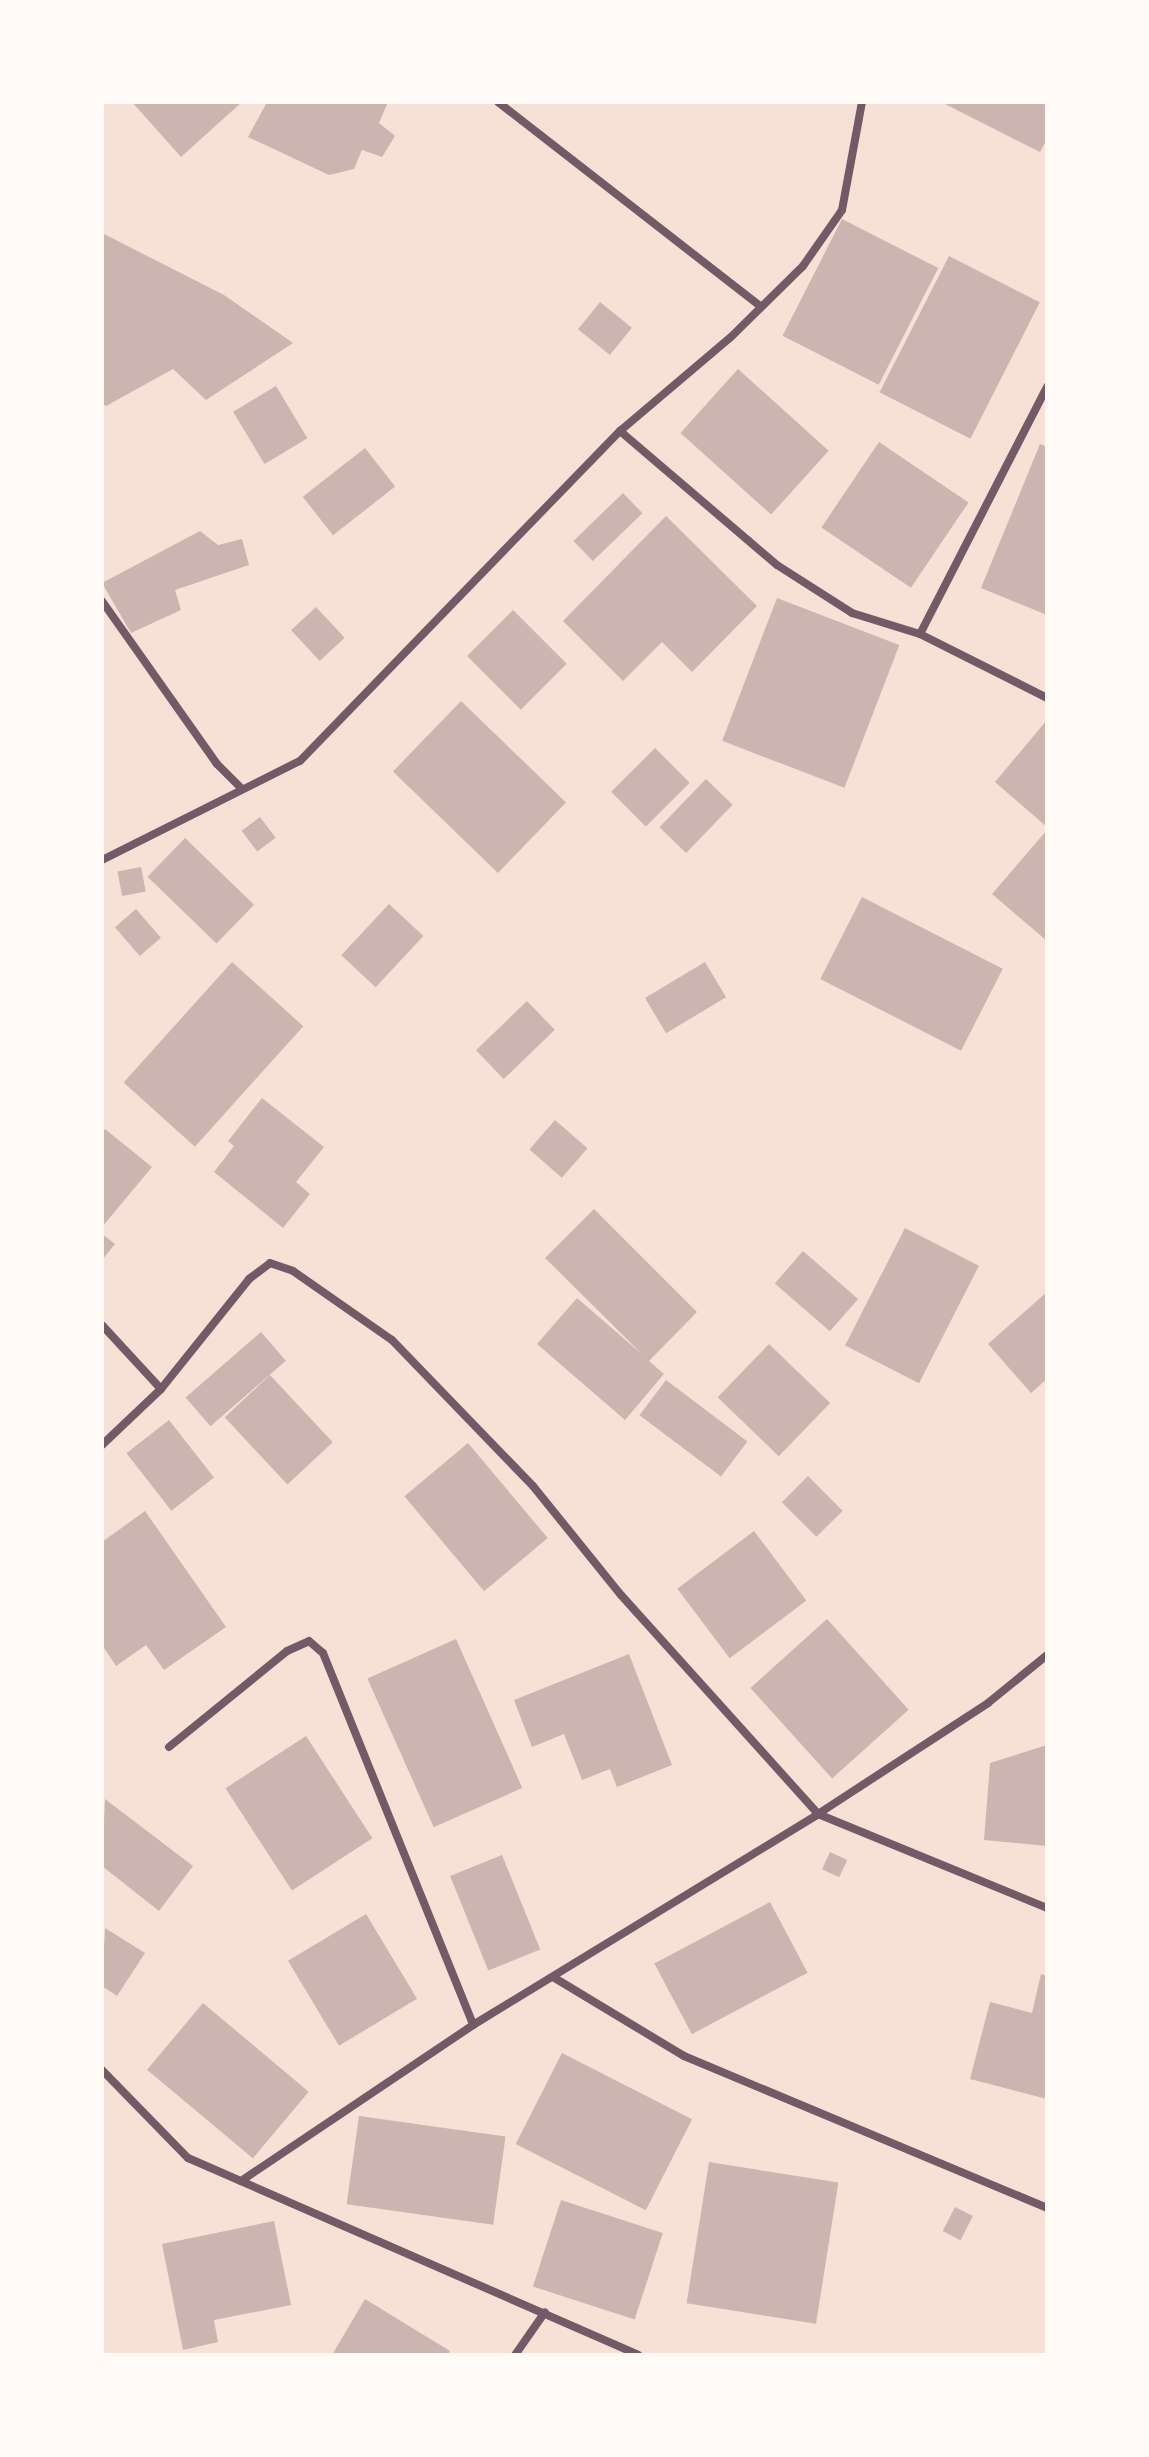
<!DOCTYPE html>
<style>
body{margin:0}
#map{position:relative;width:1149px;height:2457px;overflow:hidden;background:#f7e1d7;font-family:"Public Sans",sans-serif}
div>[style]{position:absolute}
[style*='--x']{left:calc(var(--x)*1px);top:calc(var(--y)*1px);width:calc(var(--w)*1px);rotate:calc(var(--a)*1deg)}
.building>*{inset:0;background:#ccb4b1;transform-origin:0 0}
.minor>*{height:8px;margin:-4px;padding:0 4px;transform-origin:4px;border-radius:4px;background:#755966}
span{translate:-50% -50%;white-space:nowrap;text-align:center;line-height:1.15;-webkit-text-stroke:6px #fffaf5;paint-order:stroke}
.frame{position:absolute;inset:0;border:104px solid #fffaf5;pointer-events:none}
</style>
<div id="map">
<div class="building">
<div style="clip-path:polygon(132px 102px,242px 102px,181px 157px)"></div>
<div style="clip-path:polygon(267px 102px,388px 102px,379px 123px,395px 136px,382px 157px,362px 150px,354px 169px,329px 175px,248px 137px)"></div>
<div style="clip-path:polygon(941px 102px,1047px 102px,1047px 139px,1040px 152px)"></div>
<div style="left:842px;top:219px;width:108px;height:131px;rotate:27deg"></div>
<div style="clip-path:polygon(102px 233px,224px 295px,293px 343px,206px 400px,173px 369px,106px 406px,102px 404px)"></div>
<div style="left:949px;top:256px;width:102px;height:153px;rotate:27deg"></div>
<div style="left:600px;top:302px;width:41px;height:35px;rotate:39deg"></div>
<div style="left:738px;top:369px;width:122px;height:86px;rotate:42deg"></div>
<div style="left:276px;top:386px;width:61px;height:50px;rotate:59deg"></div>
<div style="left:879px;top:442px;width:108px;height:103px;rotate:34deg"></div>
<div style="clip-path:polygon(1040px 444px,1047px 447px,1047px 615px,981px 588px)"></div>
<div style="left:365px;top:448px;width:49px;height:79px;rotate:52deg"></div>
<div style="left:623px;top:493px;width:28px;height:69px;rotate:46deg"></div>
<div style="clip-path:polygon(666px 516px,757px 606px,692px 672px,662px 642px,623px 681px,563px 621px)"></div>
<div style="clip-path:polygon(200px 531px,218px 545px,242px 539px,249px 565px,175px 590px,181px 610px,131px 633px,102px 583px)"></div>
<div style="left:777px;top:598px;width:131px;height:153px;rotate:21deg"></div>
<div style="left:316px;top:607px;width:42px;height:34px;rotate:47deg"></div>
<div style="left:513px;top:610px;width:76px;height:65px;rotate:45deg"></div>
<div style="left:461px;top:701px;width:146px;height:98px;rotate:44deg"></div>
<div style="clip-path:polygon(1047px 720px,1047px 827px,995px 782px)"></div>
<div style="left:655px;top:748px;width:49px;height:62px;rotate:45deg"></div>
<div style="left:706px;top:779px;width:37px;height:67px;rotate:44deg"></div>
<div style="left:260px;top:817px;width:26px;height:23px;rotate:53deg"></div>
<div style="clip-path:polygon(1047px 830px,1047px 941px,992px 894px)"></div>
<div style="left:185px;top:838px;width:96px;height:54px;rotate:44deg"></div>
<div style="left:141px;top:867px;width:25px;height:24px;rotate:79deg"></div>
<div style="left:862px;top:897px;width:158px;height:92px;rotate:27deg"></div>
<div style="left:389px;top:904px;width:47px;height:70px;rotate:43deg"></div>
<div style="left:136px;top:909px;width:38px;height:28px;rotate:49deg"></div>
<div style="left:232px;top:962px;width:96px;height:162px;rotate:42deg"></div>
<div style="left:705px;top:962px;width:41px;height:70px;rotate:59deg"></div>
<div style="left:527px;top:1001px;width:40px;height:71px;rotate:46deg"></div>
<div style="clip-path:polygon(262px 1098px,324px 1147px,296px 1182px,310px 1194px,283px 1228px,214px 1172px,234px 1146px,228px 1141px)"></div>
<div style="left:555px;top:1120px;width:43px;height:39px;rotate:41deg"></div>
<div style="clip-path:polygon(105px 1129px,152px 1167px,102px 1227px,102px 1133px)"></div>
<div style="clip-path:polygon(594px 1209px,697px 1312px,649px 1361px,664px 1374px,625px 1420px,537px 1344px,577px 1298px,643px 1355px,545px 1258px)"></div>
<div style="left:905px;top:1228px;width:83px;height:132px;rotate:27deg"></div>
<div style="clip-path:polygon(102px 1234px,115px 1244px,102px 1260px)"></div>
<div style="left:803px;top:1251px;width:73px;height:43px;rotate:41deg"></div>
<div style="clip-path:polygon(1047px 1292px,1047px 1379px,1031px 1393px,988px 1344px)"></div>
<div style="left:261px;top:1332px;width:38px;height:100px;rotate:49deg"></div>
<div style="left:769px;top:1344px;width:85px;height:74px;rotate:44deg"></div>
<div style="left:270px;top:1375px;width:92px;height:62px;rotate:47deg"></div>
<div style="left:666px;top:1380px;width:102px;height:44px;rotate:37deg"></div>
<div style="left:169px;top:1420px;width:73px;height:54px;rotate:52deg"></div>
<div style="left:468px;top:1443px;width:124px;height:83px;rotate:50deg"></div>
<div style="left:808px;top:1476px;width:49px;height:37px;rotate:45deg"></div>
<div style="clip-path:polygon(145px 1511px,226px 1627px,164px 1670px,146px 1645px,116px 1666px,102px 1645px,102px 1542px)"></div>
<div style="left:754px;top:1531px;width:87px;height:96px;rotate:53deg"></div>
<div style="left:827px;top:1619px;width:122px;height:103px;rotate:48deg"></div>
<div style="left:456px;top:1639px;width:163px;height:97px;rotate:66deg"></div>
<div style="clip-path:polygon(629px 1654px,672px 1765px,617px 1787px,610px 1769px,582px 1780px,564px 1734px,532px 1747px,514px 1700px)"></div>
<div style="left:306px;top:1736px;width:122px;height:96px;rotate:57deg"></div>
<div style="clip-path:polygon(1047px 1745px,1047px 1846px,984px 1840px,990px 1763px)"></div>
<div style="clip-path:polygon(105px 1799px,193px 1866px,159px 1911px,102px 1866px)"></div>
<div style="left:830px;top:1852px;width:19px;height:19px;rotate:25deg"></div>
<div style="left:502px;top:1855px;width:102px;height:56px;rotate:68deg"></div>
<div style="left:770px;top:1902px;width:80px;height:131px;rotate:62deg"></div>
<div style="left:366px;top:1914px;width:99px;height:91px;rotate:59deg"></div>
<div style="clip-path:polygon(105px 1928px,145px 1953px,117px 1996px,102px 1986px)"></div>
<div style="clip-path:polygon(1041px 1974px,1047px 1976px,1047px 2099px,970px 2079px,990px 2002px,1032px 2013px)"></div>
<div style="left:203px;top:2003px;width:138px;height:87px;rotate:40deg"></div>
<div style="left:562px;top:2053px;width:146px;height:102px;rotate:27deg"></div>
<div style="left:359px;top:2116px;width:148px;height:89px;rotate:8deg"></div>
<div style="left:709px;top:2162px;width:131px;height:143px;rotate:9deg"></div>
<div style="left:561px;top:2200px;width:107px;height:91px;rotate:18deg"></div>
<div style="left:955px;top:2207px;width:20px;height:27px;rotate:27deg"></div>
<div style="clip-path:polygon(274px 2221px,291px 2305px,214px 2320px,218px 2342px,183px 2350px,162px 2244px)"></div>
<div style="clip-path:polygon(365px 2299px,450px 2351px,448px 2355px,332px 2355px)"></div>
</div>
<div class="minor">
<div style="--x:498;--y:102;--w:332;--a:37.9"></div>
<div style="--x:620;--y:431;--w:206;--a:40.5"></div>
<div style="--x:777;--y:565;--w:89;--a:32.6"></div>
<div style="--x:852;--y:613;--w:71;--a:17.2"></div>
<div style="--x:920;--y:634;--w:142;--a:26.7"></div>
<div style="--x:102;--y:601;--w:199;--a:54.8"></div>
<div style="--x:217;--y:764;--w:34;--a:45"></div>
<div style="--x:920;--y:634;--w:278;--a:-62.8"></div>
<div style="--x:102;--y:860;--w:221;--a:-26.6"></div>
<div style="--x:300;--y:761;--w:460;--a:-45.9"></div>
<div style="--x:620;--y:431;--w:145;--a:-40.3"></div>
<div style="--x:731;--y:337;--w:101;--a:-44.6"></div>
<div style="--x:803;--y:266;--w:68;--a:-55.1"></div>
<div style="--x:842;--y:210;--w:110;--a:-79.5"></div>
<div style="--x:102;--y:1325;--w:87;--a:47.3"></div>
<div style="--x:102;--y:1445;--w:81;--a:-43.5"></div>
<div style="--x:161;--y:1389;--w:141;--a:-51.3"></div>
<div style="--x:249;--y:1279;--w:26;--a:-37"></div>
<div style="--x:270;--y:1263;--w:24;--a:19"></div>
<div style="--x:293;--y:1271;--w:121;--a:34.9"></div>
<div style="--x:392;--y:1340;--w:203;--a:46"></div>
<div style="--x:533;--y:1486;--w:140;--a:51.1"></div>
<div style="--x:621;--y:1595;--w:295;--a:48"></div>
<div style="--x:818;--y:1814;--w:248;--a:22.3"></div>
<div style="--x:169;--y:1747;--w:152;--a:-39.1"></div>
<div style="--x:287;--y:1651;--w:24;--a:-24"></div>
<div style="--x:309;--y:1641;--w:18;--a:41"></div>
<div style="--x:323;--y:1653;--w:401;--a:68"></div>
<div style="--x:553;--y:1977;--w:153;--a:31.1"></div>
<div style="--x:684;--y:2056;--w:394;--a:22.7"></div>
<div style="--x:102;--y:2070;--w:123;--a:45.7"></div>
<div style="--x:188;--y:2158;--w:491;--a:23.6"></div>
<div style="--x:241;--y:2181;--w:280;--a:-33.9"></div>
<div style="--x:473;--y:2025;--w:404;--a:-31.4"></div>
<div style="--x:818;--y:1814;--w:203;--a:-33.1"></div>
<div style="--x:988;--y:1703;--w:76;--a:-39.1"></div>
<div style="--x:515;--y:2355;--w:52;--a:-55.1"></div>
</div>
<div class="frame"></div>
</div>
